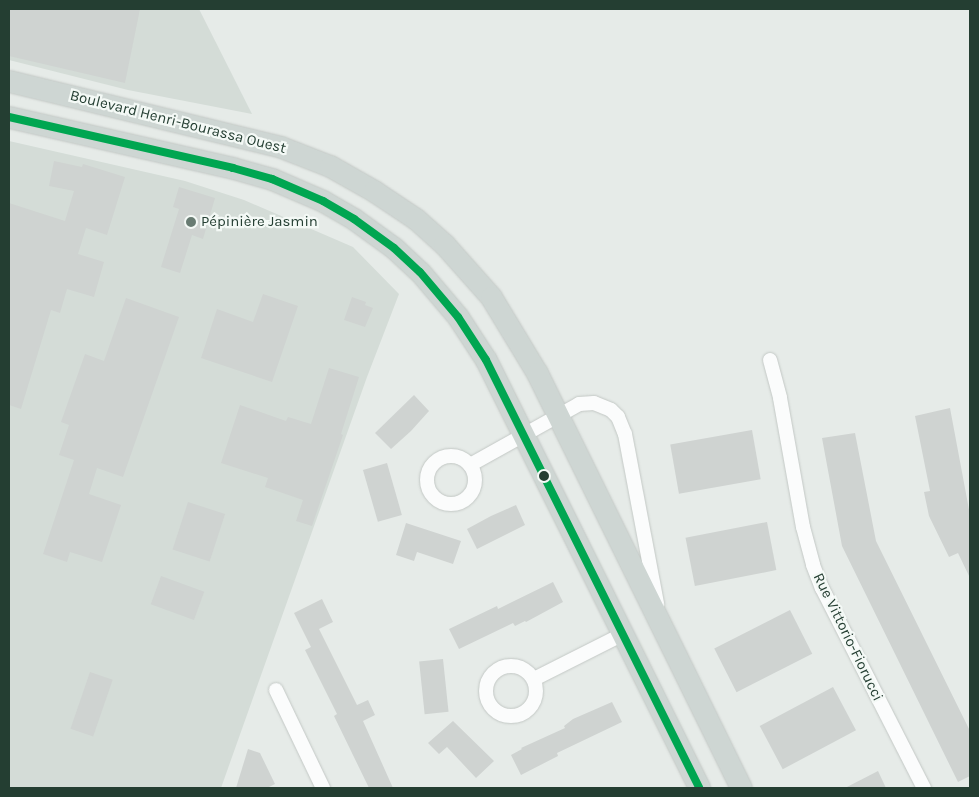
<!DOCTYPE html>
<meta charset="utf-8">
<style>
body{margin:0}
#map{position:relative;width:979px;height:797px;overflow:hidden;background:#e6ebe8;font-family:Karla,sans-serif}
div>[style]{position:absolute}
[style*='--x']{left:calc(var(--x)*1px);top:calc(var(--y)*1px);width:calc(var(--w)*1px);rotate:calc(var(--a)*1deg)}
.built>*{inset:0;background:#d4dcd7}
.building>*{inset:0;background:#cfd3d1;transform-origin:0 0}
.roads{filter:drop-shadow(0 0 1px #c3c8c5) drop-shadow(0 0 1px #c3c8c5)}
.minor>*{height:14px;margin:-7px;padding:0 7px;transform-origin:7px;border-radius:7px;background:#fbfcfc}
.minor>.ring{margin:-7px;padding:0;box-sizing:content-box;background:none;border:14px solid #fbfcfc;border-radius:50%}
.primary>*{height:21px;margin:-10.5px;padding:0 10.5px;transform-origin:10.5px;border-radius:10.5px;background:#ced6d3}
.bus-1>*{height:8px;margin:-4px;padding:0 4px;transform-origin:4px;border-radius:4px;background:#00a651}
.dots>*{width:14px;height:14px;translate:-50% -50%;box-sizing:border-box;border:2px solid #f4f9f6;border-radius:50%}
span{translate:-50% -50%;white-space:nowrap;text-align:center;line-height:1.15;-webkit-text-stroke:4.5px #f4f9f6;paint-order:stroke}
.street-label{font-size:15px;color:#243e32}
.poi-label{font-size:15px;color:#243e32}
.left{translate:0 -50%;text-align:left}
.frame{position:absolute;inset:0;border:10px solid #243e32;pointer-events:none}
</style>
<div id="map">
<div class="built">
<div style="clip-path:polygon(9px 9px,199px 9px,252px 114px,128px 90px,9px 60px)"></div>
<div style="clip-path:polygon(9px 141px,185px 181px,244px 200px,353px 247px,399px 294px,367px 377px,221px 788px,9px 788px)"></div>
</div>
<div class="building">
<div style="clip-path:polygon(9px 9px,140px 9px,125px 83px,9px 56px)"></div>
<div style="clip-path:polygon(54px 161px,82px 167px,83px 164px,125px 177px,107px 235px,86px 228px,78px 254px,104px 262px,94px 297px,67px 289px,60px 313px,51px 310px,21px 409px,9px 405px,9px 203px,65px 221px,74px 191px,49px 186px)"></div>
<div style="clip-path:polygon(179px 187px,215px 198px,203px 239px,192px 235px,180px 273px,161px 267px,179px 209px,173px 207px)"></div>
<div style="clip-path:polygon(263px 294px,298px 306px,272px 382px,201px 358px,217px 309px,253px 322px)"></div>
<div style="clip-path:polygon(352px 297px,366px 302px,365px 305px,373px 308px,365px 327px,344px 320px)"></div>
<div style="clip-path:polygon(126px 298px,179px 317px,123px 477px,97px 468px,89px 494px,121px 505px,102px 562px,70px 552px,67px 562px,43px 554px,74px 460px,59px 455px,69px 425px,61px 422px,85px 354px,104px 361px)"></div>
<div style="clip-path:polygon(329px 368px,359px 377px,341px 434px,343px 435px,312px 526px,296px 521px,303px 500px,265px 487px,268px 478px,221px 463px,240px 405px,286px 421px,288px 417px,311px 424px)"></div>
<div style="clip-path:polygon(414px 395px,429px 411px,411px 431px,391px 449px,375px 433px)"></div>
<div style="clip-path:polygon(950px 408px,970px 515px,970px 578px,958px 553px,949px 557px,929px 516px,924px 492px,930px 491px,915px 416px)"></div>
<div style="left:752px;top:430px;width:50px;height:83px;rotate:80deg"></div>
<div style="clip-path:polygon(855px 433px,876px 541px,970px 731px,970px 776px,958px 782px,842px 546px,822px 438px)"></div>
<div style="left:387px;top:463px;width:54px;height:25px;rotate:74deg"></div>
<div style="left:188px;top:502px;width:39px;height:50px;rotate:18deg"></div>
<div style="clip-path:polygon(516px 505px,525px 525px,477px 549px,467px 529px,491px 516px)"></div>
<div style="left:767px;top:522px;width:49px;height:83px;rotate:79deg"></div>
<div style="clip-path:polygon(406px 523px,461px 541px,453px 564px,417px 552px,414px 561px,396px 555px)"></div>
<div style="left:161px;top:576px;width:46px;height:30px;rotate:20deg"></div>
<div style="clip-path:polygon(553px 582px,563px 602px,526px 622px,525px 621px,515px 626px,513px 623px,459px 649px,449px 629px,497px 606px,498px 609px)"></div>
<div style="clip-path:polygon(322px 599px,333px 622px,319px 629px,357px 705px,368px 700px,375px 715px,363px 721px,393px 788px,369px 788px,334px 716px,337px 714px,305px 650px,311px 647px,294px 613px)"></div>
<div style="left:790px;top:610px;width:49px;height:85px;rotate:63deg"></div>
<div style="left:443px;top:659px;width:53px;height:24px;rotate:84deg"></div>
<div style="left:90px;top:672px;width:24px;height:60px;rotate:19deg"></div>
<div style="left:833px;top:687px;width:49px;height:83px;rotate:62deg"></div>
<div style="clip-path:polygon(612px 702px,622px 722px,557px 753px,558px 756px,521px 775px,511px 755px,522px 749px,521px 748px,565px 728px,564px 726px,573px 719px)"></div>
<div style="clip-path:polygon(453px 721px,494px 761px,476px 778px,447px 747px,439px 754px,428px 743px)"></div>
<div style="clip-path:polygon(248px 749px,260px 753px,275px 784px,267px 788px,236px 788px)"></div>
<div style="clip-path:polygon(878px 771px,886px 788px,845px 788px)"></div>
</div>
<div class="roads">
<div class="minor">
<div style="--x:770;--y:360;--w:39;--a:75"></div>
<div style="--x:780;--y:398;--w:131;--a:79.9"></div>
<div style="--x:803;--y:527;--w:39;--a:75"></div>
<div style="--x:813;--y:565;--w:25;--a:69"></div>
<div style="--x:822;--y:588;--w:225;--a:63"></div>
<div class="ring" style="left:427px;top:456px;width:34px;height:34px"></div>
<div style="--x:470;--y:465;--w:125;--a:-29.2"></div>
<div style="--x:579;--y:404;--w:15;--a:-4"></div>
<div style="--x:594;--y:403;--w:18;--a:22"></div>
<div style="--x:611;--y:410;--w:10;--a:45"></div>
<div style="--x:618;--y:417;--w:18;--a:68"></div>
<div style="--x:625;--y:434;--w:173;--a:79.3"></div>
<div class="ring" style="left:486px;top:666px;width:36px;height:36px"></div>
<div style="--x:534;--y:679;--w:100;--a:-26.8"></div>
<div style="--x:276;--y:690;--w:109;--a:64.4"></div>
</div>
<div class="primary">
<div style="--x:9;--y:81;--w:280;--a:13.6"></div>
<div style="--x:281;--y:147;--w:53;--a:21.2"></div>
<div style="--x:330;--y:166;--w:51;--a:29.6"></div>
<div style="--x:374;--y:191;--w:50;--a:33.7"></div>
<div style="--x:416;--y:219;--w:38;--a:42"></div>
<div style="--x:444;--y:244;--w:71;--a:48.4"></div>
<div style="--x:491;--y:297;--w:89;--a:58.8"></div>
<div style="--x:537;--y:373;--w:462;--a:63.8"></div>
<div style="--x:9;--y:117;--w:230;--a:12.8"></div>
<div style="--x:233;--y:168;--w:41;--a:15.8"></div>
<div style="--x:272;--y:179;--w:56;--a:23.3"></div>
<div style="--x:323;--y:201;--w:36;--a:30"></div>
<div style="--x:354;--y:219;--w:49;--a:35.9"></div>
<div style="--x:394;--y:248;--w:35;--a:43"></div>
<div style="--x:420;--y:272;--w:59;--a:49.8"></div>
<div style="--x:458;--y:317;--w:51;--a:56.9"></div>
<div style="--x:486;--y:360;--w:478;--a:63.5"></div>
</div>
</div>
<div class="bus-1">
<div style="--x:9;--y:117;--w:230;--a:12.8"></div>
<div style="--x:233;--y:168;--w:41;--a:15.8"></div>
<div style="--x:272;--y:179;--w:56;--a:23.3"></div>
<div style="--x:323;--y:201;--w:36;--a:30"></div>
<div style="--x:354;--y:219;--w:49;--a:35.9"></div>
<div style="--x:394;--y:248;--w:35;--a:43"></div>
<div style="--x:420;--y:272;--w:59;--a:49.8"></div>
<div style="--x:458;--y:317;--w:51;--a:56.9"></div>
<div style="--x:486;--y:360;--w:478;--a:63.5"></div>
</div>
<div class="dots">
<div style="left:191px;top:222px;background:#687b72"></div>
<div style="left:544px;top:476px;background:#243e32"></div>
</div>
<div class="street-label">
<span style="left:178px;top:122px;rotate:14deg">Boulevard Henri-Bourassa Ouest</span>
<span style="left:848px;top:637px;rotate:64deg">Rue Vittorio-Fiorucci</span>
</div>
<div class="poi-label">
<span class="left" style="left:201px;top:222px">Pépinière Jasmin</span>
</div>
<div class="frame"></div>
</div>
